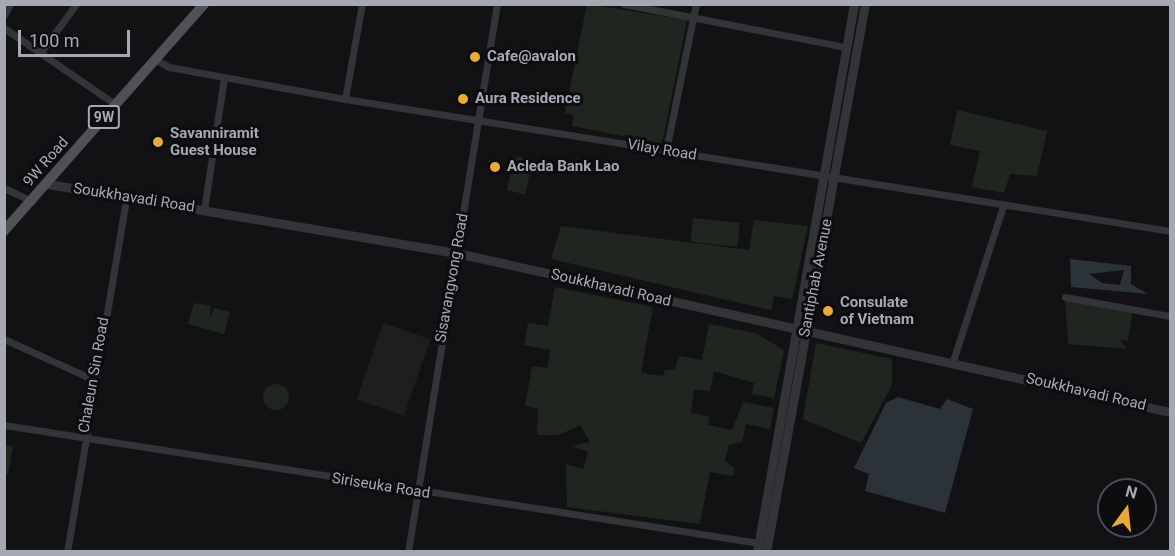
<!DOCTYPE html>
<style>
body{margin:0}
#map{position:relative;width:1175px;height:556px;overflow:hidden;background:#121214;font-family:Roboto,sans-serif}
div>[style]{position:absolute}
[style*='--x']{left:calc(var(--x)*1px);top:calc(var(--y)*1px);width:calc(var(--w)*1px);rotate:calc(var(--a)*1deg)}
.built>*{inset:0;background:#1e1e21;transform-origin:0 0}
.green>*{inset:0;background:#1f261f;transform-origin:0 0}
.round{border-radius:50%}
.water>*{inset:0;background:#2b3339}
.minor>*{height:7px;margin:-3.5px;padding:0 3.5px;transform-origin:3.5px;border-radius:3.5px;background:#333438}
.tertiary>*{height:9px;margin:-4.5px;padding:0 4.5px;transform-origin:4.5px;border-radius:4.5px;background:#333438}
.primary>*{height:10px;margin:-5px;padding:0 5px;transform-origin:5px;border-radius:5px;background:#4f5157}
.dots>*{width:16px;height:16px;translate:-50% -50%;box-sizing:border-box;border:3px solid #0d0d0f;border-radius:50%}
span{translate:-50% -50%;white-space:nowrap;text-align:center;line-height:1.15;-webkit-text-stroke:6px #0d0d0f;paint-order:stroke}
.shield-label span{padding:2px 4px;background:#0d0d0f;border:2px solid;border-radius:4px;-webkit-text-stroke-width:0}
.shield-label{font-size:14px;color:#a4a9b4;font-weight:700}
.poi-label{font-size:15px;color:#a4a9b4;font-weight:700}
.left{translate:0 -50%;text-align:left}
.street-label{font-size:15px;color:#a4a9b4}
.frame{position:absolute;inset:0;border:6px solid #a4a9b4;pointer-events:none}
.north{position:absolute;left:1097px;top:478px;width:60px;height:60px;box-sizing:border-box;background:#0d0d0f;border:2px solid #494b51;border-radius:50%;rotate:15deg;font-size:16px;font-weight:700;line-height:24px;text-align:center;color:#a4a9b4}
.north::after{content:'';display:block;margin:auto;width:21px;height:27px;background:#eaaa34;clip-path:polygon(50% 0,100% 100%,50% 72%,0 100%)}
.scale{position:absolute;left:18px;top:30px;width:112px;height:27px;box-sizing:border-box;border:3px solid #a4a9b4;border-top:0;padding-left:8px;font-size:18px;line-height:21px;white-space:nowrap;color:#a4a9b4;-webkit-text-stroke:4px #0d0d0f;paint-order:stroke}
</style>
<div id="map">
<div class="built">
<div style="left:383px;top:323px;width:50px;height:81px;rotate:19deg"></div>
</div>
<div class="green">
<div style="clip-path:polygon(587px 4px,687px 20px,662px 144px,572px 126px,574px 115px,565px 113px)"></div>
<div style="clip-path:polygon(957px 110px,1047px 131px,1037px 176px,1010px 174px,1004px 193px,972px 187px,980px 151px,950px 145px)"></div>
<div style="left:514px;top:156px;width:19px;height:35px;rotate:12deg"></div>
<div style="left:693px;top:218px;width:47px;height:24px;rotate:6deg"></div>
<div style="clip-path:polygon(754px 220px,808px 226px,792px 299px,774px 296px,771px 310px,551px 259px,561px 226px,749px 250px)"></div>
<div style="clip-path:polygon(555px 287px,653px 307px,641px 372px,647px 374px,663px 376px,665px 370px,675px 369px,679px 356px,702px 360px,709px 324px,755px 333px,784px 350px,774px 398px,752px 394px,754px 383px,714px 371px,710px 391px,694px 390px,691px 413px,710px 417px,708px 425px,732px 430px,743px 402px,774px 408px,770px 429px,746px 424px,742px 442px,729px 445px,725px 460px,735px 469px,733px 476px,710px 472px,700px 524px,567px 507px,566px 464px,583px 469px,588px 452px,572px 446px,590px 442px,580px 425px,559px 435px,537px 435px,538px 409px,525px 406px,532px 366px,547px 368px,550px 350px,524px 345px,528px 323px,548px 326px)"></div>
<div style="clip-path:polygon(1065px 299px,1133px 308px,1128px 341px,1120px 340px,1127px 349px,1068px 344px)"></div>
<div style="clip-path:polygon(194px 303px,211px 306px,209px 320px,214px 308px,230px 312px,224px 334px,188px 324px)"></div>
<div style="clip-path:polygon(816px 343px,892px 359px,892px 385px,861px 443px,803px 419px)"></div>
<div class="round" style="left:263px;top:384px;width:26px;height:26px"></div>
<div style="clip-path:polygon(5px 445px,13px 446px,8px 474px,5px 473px)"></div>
</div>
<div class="water">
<div style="clip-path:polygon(evenodd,1070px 259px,1131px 266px,1131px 284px,1148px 294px,1071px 287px,1070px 259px,1124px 270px,1120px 285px,1102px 283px,1089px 274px,1124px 270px)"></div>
<div style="clip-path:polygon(898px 397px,940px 409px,947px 399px,973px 409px,945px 513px,865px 491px,869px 474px,854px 468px,886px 403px)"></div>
</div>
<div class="minor">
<div style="--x:624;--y:4;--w:226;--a:11"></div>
<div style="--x:4;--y:15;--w:13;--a:-61"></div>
<div style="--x:4;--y:28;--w:135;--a:34.4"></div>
<div style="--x:41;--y:52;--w:59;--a:-53.9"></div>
<div style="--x:156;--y:60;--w:15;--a:28"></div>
<div style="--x:169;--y:67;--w:179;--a:10.3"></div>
<div style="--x:345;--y:99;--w:835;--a:9.09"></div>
<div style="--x:345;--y:99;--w:97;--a:-79.9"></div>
<div style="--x:666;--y:150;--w:149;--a:-78.4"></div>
<div style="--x:4;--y:188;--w:31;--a:25"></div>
<div style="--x:204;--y:210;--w:134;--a:-81.4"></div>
<div style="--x:1065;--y:297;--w:107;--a:10.3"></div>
<div style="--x:4;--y:339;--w:97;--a:24.4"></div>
<div style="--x:952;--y:364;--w:166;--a:-72.1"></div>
<div style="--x:4;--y:425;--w:764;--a:8.88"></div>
<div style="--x:67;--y:552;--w:358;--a:-80.5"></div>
<div style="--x:408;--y:552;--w:555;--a:-80.78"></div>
</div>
<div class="tertiary">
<div style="--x:48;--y:184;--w:415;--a:9.6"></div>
<div style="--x:457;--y:253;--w:731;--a:12.57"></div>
<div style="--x:757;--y:552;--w:557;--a:-79.96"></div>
<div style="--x:766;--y:552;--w:557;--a:-79.76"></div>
</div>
<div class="primary">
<div style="--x:4;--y:231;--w:303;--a:-48.6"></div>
</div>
<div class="dots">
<div style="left:475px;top:57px;background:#eaaa34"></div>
<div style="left:463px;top:99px;background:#eaaa34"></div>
<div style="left:158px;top:142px;background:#eaaa34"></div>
<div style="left:495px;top:167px;background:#eaaa34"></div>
<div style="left:828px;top:311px;background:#eaaa34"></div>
</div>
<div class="shield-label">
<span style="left:104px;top:117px">9W</span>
</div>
<div class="poi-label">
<span class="left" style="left:487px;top:57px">Cafe@avalon</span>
<span class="left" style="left:475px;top:99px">Aura Residence</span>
<span class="left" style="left:170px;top:142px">Savanniramit<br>Guest House</span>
<span class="left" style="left:507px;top:167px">Acleda Bank Lao</span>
<span class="left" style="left:840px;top:311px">Consulate<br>of Vietnam</span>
</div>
<div class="street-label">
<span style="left:662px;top:150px;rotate:9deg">Vilay Road</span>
<span style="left:46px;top:162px;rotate:-49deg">9W Road</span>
<span style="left:134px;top:198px;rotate:9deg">Soukkhavadi Road</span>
<span style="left:452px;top:278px;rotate:-80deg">Sisavangvong Road</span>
<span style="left:816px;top:278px;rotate:-79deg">Santiphab Avenue</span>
<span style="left:611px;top:288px;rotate:13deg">Soukkhavadi Road</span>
<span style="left:94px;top:375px;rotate:-80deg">Chaleun Sin Road</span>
<span style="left:1086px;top:392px;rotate:13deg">Soukkhavadi Road</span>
<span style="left:381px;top:486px;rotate:9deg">Siriseuka Road</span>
</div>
<div class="frame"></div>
<div class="north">N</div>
<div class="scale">100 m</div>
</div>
